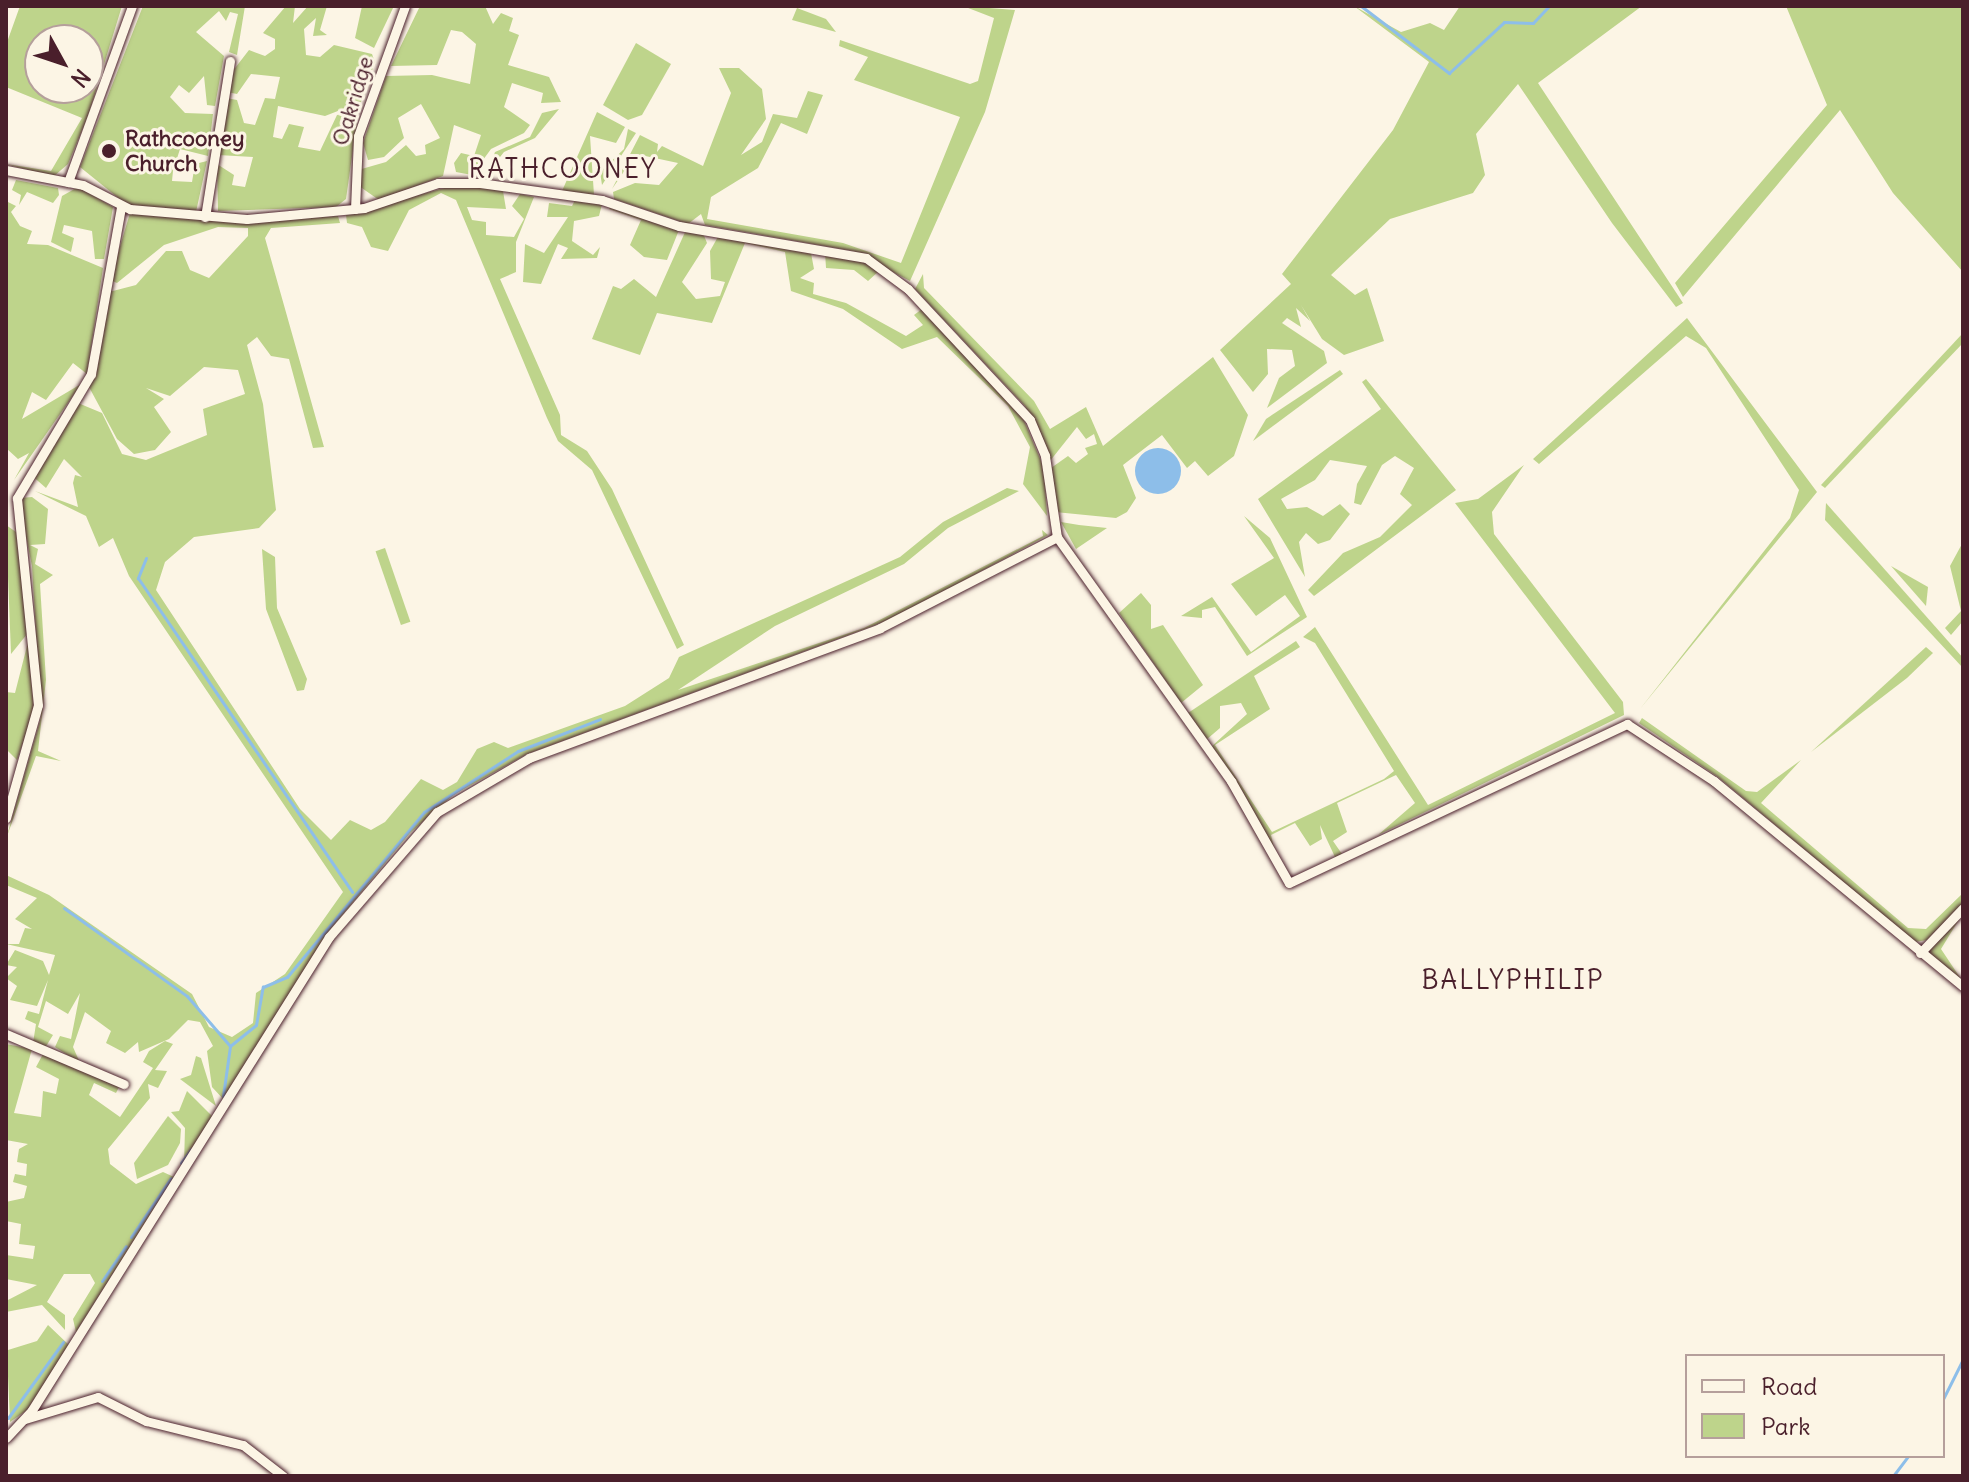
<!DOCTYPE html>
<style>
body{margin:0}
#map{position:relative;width:1969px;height:1482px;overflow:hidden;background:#fcf5e5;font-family:Delius,sans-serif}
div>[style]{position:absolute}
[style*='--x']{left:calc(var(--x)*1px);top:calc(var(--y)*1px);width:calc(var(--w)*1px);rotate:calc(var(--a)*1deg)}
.green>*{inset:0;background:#bed48b;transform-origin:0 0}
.water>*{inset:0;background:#8dbee9}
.round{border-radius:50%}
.stream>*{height:3px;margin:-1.5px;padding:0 1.5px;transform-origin:1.5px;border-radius:1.5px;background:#8dbee9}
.roads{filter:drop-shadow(0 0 2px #4a1f2b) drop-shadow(0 0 2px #4a1f2b)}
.minor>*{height:9px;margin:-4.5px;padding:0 4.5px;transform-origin:4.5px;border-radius:4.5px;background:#fcf5e5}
.dots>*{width:22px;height:22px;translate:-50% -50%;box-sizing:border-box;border:4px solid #fcf5e5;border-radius:50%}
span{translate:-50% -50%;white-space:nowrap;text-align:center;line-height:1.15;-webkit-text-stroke:6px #fcf5e5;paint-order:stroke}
.street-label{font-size:22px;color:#4a1f2b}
.poi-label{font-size:22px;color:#4a1f2b;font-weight:700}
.left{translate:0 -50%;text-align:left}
.quarter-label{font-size:26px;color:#4a1f2b;letter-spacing:2px}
.frame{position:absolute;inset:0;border:8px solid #4a1f2b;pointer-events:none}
.legend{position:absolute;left:1685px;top:1354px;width:260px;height:104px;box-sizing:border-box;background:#fcf5e5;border:2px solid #b59f9b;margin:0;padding:10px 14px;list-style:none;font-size:24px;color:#4a1f2b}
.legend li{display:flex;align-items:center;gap:16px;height:40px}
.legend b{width:40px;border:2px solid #b59f9b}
.north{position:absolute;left:24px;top:24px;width:80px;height:80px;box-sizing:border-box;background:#fcf5e5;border:2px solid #b59f9b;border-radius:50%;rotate:130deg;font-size:22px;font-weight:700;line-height:32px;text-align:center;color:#4a1f2b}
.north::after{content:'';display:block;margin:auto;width:28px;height:36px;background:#4a1f2b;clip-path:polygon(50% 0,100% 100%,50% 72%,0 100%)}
</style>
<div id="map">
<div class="green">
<div style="clip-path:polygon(evenodd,20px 6px,122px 6px,88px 116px,68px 164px,53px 177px,6px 164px,51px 171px,82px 118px,6px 87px,6px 45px,20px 6px,40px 40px,88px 40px,88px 88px,40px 88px,40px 40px)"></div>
<div style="clip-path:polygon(143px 6px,245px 6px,237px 55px,229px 52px,238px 14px,230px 12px,226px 21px,219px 11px,196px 32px,224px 56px,215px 106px,207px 105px,204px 76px,189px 93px,179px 85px,170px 97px,185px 113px,213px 114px,208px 156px,180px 149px,173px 171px,172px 181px,192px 182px,195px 164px,207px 161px,196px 212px,127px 205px,80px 167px)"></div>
<div style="clip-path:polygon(286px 6px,295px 6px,293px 23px,308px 6px,327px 6px,320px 30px,327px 35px,313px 36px,316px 18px,304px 29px,306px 55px,320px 57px,334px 45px,372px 54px,375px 62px,361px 102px,325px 116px,278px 106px,273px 137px,282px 139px,289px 124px,304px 127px,298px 147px,320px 151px,337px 115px,350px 113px,357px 121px,346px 199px,336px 207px,218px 211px,217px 164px,234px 175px,232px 185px,245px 187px,253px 157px,218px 155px,226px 98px,237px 100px,244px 123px,255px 125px,265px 98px,275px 99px,280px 77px,251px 74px,237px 94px,227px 92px,232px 72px,249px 50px,265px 56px,275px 49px,275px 39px,263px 33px)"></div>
<div style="clip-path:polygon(362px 6px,394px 6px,374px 48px,355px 38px)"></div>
<div style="clip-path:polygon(420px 6px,485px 6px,493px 24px,501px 13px,513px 18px,509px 31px,519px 35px,508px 65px,549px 77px,561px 102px,541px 103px,543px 93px,512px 83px,504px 107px,530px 125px,524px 133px,491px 149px,472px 175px,456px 172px,454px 163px,461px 153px,474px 156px,481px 135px,454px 125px,443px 176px,379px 200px,359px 186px,358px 170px,386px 162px,406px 145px,416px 156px,426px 154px,425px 145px,440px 138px,421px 104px,398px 118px,404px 138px,384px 157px,368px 160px,363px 143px,386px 76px,432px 75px,470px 84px,476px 44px,462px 32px,451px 30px,437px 65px,391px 66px)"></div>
<div style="clip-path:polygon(963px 6px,1015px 10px,985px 112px,910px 281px,853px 251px,705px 225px,701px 214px,688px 224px,614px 199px,613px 192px,635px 183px,659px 185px,678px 163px,636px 154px,612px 189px,640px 135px,658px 144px,657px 152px,662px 146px,703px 166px,731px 93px,719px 68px,739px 68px,762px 89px,766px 119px,741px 155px,762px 142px,773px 114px,797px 118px,808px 91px,823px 95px,807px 134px,781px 123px,758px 168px,711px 197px,707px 219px,843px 243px,901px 263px,960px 117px,854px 80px,868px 57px,839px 46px,840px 40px,970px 84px,978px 81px,994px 18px)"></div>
<div style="clip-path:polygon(1354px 6px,1401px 32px,1430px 23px,1444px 30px,1460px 6px,1642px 6px,1538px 83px,1683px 303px,1676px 307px,1612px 223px,1518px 84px,1476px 134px,1485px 175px,1473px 193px,1390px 219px,1331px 275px,1355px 295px,1367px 288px,1384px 341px,1344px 355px,1322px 339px,1301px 305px,1310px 321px,1296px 308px,1301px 327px,1287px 318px,1282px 323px,1324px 351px,1327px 363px,1267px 408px,1279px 378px,1295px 366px,1292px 350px,1267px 349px,1268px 374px,1253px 392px,1220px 350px,1291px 284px,1282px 274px,1393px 130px,1429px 62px)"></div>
<div style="clip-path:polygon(1786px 6px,1963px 6px,1963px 272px,1893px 193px,1840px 110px,1683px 297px,1675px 283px,1827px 105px)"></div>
<div style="clip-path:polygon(797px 8px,826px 19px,836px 32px,792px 20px)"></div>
<div style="clip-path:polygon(636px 43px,671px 64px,642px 115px,628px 120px,603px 105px)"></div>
<div style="clip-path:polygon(559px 109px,535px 138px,504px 152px,488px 172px,495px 152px,530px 137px,542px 113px)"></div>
<div style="clip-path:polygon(597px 112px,625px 127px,616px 143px,590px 136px,594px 195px,562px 191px)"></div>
<div style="clip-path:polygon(628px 129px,636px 133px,602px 185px,600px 172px,624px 149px)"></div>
<div style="clip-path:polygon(16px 180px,58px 188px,59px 195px,53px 203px,27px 192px,19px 205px,21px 195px,12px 190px)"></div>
<div style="clip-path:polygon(459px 184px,503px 191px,506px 209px,467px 207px,472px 220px,486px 222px,486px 235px,514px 237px,524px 219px,512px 206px,520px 194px,534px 197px,516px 242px,516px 272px,500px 279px,560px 415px,561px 435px,587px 451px,612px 489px,684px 645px,677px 649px,592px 470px,558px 441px,547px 418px,456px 200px,441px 193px,409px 210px,388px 251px,371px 247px,362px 227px,347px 223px,346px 215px)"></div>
<div style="clip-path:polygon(78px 187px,113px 207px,104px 259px,95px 259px,92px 231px,64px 225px,62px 233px,74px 238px,71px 252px,51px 242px,62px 196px)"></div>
<div style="clip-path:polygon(575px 200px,602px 204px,599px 216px,574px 221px,572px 241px,593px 255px,600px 247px,597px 258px,561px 259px,568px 248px,558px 244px,541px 284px,523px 282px,525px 244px,544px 253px,568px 217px,547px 217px,549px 203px,572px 206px)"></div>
<div style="clip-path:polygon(6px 201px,16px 206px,11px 212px,20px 226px,32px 231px,27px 244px,48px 245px,103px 268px,87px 374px,73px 363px,46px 400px,32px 392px,22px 419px,81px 384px,14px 480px,29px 453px,18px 459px,6px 448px)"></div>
<div style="clip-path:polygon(609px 209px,610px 207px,679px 230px,667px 260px,644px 257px,630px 245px,641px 220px)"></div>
<div style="clip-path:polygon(130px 213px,247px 222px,338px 216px,340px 223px,271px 228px,265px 238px,324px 447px,313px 448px,289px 359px,271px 356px,257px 337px,247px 345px,263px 404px,276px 510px,259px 528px,194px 537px,165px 562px,156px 590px,300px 809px,331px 840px,350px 820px,371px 830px,385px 822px,421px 779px,443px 790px,457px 782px,477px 749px,494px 742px,508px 748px,625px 706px,669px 678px,679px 657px,900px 557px,943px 522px,1007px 488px,1019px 491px,948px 528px,904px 564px,775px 626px,678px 690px,864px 628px,1043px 536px,1042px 530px,1048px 535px,894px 618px,527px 754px,453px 795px,410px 833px,325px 936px,225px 1101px,212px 1087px,207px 1051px,213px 1046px,200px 1022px,188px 1020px,169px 1039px,139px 1052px,138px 1042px,125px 1053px,106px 1043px,111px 1031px,85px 1012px,73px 1047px,80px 1063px,55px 1047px,60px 1036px,71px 1039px,80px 993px,68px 1014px,46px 1001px,38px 1027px,53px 1035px,45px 1048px,33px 1043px,36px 1024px,25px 1019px,28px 1011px,39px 1014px,48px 980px,37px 1006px,10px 1000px,17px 986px,6px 978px,17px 967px,6px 965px,15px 950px,43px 961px,49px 975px,55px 955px,6px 944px,19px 944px,25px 928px,32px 929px,15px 919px,37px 898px,6px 885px,6px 875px,49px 895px,192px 994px,209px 1027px,232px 1037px,253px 1023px,256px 993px,285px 974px,343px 892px,129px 576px,113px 538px,99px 547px,86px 516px,35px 491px,78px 507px,73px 483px,75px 475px,82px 477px,64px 459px,46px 488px,30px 474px,78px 403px,102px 413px,122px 454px,146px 460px,207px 435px,203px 409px,245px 394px,238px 370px,204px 367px,170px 396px,146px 388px,164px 399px,154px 407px,171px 432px,155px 450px,134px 454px,117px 439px,89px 387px,109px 292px,136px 285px,166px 251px,182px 251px,190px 270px,209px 278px,248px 236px,248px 228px,218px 227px,164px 245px,117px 283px,110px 280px)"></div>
<div style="clip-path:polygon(686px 230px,703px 233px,707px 243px,682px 282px,696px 299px,720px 296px,725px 282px,711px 279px,710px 251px,719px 235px,811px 253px,814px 269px,800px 278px,814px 283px,813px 294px,846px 303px,906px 336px,923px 325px,914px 315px,922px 309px,1020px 411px,1044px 468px,1047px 516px,1023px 484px,1030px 447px,1008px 406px,937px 337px,902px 349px,843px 309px,791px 291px,785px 252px,745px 243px,712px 323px,657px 313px,640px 355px,592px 339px,613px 286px,621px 289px,634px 279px,656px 297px)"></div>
<div style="clip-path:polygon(825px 252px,853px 256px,879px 271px,868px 281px,854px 270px,826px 268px)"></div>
<div style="clip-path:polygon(923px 274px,924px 288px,1034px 401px,1050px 429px,1086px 407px,1103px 446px,1213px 357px,1248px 415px,1234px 456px,1208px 476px,1195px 461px,1187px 468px,1162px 435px,1123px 465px,1136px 498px,1127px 512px,1116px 518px,1055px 512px,1051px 468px,1068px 456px,1076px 463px,1088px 454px,1085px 448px,1097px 444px,1094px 434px,1086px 439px,1077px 427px,1050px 461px,1025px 406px,915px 289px)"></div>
<div style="clip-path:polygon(1687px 318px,1817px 492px,1640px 709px,1790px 518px,1799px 490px,1706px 348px,1686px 336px,1539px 464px,1533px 459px)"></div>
<div style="clip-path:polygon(1963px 333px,1963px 343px,1825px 488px,1821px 485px)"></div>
<div style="clip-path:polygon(1340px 370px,1343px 374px,1253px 441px,1266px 419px)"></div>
<div style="clip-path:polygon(1366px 379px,1456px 490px,1314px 596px,1308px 590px,1343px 553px,1380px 537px,1412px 505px,1400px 494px,1414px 468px,1395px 456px,1382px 465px,1361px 505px,1354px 503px,1357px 484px,1367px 466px,1330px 460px,1315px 480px,1281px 499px,1287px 509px,1307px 507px,1323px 516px,1340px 504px,1350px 514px,1330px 540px,1318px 544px,1306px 533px,1299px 542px,1305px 577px,1258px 499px,1381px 409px,1362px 382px)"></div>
<div style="clip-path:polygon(1524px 465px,1492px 512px,1494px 534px,1623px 702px,1624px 715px,1378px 835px,1415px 803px,1396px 775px,1337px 803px,1347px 832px,1333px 841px,1342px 854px,1335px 857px,1320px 825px,1322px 839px,1310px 846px,1295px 823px,1271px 835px,1274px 848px,1211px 747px,1247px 714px,1241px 703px,1220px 706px,1220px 728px,1206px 740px,1188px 713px,1296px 641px,1300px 647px,1254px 676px,1270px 709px,1215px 745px,1272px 832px,1384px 779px,1394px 771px,1315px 643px,1303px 637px,1315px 627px,1428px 805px,1615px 713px,1455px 503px,1478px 499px)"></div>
<div style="clip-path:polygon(32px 497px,48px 509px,45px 544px,30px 545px,38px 549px,35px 564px,53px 575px,40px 584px,46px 680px,38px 751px,61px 761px,36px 756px,6px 839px,41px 717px,32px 566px,21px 512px,21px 498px)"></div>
<div style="clip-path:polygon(1826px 503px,1963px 658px,1963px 668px,1825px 520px)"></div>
<div style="clip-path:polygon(1244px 516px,1270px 538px,1307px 617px,1247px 656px,1215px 607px,1202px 610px,1202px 618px,1181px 616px,1212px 597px,1251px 652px,1300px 616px,1285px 595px,1256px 616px,1231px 584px,1274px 558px)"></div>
<div style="clip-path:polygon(1061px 522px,1079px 525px,1107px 528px,1076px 549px)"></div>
<div style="clip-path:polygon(6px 525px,16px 532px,28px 633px,11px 654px)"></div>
<div style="clip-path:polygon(1963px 542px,1963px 621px,1951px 635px,1945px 628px,1961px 611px,1950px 566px)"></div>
<div style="left:385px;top:548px;width:78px;height:10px;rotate:71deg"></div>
<div style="clip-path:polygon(262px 549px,275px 557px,277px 608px,307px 679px,304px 690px,297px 691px,266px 609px)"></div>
<div style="clip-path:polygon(1891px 566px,1928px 587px,1926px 606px)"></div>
<div style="clip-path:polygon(1141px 593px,1151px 605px,1151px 629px,1163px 625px,1203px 685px,1181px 703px,1119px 613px)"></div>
<div style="clip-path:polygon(28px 642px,34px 711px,17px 760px,6px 749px,6px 692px,15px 693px)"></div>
<div style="clip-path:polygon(1926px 647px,1933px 653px,1907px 678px,1811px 752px)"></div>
<div style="clip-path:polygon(1642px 718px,1746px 791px,1757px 792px,1801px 760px,1761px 803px,1908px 928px,1926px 929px,1963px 893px,1963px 904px,1927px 940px,1915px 942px,1718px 777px,1639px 723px)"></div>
<div style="clip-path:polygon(1963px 913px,1941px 949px,1963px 982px,1926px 952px)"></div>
<div style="clip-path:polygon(165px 1041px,173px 1044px,155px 1070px,167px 1071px,158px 1088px,148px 1084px,150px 1098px,108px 1149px,110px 1164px,136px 1184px,163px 1172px,174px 1177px,76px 1332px,73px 1319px,95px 1283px,90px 1274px,64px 1274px,47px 1302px,65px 1315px,65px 1330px,42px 1305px,6px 1312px,6px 1301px,37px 1285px,6px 1279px,6px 1255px,33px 1259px,35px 1246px,19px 1244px,21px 1224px,6px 1221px,6px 1202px,24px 1198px,27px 1186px,13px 1182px,15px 1174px,26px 1176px,27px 1164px,17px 1162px,19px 1149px,28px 1144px,6px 1140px,6px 1044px,32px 1049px,14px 1113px,41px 1117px,43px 1091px,56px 1094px,59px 1079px,36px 1067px,43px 1054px,119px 1087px,116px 1093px,94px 1083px,89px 1095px,120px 1117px,153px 1068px,143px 1062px,149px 1051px)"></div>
<div style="clip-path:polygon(196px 1056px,201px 1058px,216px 1106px,180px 1079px,191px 1075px)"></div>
<div style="clip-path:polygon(187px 1091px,214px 1118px,184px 1165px,185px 1128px,171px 1112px,179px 1111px)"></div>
<div style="clip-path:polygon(168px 1116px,181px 1129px,180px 1143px,168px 1165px,137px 1179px,134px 1163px)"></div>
<div style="clip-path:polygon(48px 1325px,69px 1345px,27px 1410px,10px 1422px,6px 1330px,8px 1350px,37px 1341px)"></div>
</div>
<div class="water">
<div class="round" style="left:1135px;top:448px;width:46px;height:46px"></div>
</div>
<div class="stream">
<div style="--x:1361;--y:6;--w:111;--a:37.3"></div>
<div style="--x:1449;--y:73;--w:75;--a:-42.8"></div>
<div style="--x:1504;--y:22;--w:29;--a:2"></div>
<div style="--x:1533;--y:23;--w:23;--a:-47"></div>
<div style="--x:146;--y:558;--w:22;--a:112"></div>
<div style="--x:138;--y:578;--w:380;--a:55.7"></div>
<div style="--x:64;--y:908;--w:151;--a:35.6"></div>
<div style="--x:187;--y:996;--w:66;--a:49.3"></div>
<div style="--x:223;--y:1096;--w:50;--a:-82"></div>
<div style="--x:230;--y:1046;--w:33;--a:-39"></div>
<div style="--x:256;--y:1025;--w:39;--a:-80"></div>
<div style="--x:263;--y:987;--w:26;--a:-23"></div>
<div style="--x:287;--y:977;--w:214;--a:-50.3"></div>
<div style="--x:424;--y:812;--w:112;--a:-33"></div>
<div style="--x:518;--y:751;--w:88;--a:-21.3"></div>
<div style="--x:181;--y:1163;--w:17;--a:-54"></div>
<div style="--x:131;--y:1237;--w:71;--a:-55.9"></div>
<div style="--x:102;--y:1281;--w:42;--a:-55.6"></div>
<div style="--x:1943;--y:1399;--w:45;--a:-63.4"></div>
<div style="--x:8;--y:1418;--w:94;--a:-54.1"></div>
<div style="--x:1893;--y:1476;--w:25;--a:-53"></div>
</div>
<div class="roads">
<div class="minor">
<div style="--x:6;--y:170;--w:78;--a:11"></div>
<div style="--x:83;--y:185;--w:53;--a:27.1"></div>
<div style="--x:130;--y:209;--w:117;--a:4.9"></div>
<div style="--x:247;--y:219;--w:118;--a:-5.4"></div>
<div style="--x:364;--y:208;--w:78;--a:-18.7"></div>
<div style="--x:438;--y:183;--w:42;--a:0"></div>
<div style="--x:480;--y:183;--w:123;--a:7.9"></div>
<div style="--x:602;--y:200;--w:81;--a:18.7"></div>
<div style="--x:679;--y:226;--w:190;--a:9.7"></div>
<div style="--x:866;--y:258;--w:52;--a:36.4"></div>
<div style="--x:908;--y:289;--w:179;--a:47"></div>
<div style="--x:1030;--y:420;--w:39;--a:67"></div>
<div style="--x:1045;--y:456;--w:82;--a:81.6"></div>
<div style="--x:1057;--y:537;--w:300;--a:54.5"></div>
<div style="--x:1231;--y:781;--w:117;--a:60.4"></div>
<div style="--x:1289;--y:883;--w:374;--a:-25.2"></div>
<div style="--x:1627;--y:724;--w:104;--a:33.2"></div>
<div style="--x:1714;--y:781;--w:323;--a:39.5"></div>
<div style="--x:68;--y:182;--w:187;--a:-70"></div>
<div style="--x:355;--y:209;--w:73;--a:-87.6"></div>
<div style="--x:358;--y:136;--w:138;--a:-70.1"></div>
<div style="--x:205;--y:217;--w:158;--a:-80.9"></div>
<div style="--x:6;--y:818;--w:117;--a:-74.2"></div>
<div style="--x:38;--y:705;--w:208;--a:-95.8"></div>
<div style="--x:17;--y:498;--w:144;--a:-59.2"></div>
<div style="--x:91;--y:374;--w:170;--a:-79.8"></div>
<div style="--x:1920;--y:953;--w:62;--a:-46.3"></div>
<div style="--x:6;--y:1034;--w:128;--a:23"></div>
<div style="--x:25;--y:1419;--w:76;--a:-16.8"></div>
<div style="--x:98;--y:1397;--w:54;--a:26.6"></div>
<div style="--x:146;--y:1421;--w:100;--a:13.9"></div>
<div style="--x:243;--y:1445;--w:51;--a:37.8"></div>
<div style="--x:6;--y:1438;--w:38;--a:-47"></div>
<div style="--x:32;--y:1410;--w:559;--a:-57.88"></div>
<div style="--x:329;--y:937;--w:165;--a:-49.2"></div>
<div style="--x:437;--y:812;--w:107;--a:-30.4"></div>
<div style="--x:529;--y:758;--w:374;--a:-20.3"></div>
<div style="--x:880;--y:628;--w:199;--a:-27.2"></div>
</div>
</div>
<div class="dots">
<div style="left:109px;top:151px;background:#4a1f2b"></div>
</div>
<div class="street-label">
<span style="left:353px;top:101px;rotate:-73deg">Oakridge</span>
</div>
<div class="poi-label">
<span class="left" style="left:125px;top:151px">Rathcooney<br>Church</span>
</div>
<div class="quarter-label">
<span style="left:563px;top:169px">RATHCOONEY</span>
<span style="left:1513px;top:980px">BALLYPHILIP</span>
</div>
<div class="frame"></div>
<ul class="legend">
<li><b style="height:10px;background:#fcf5e5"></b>Road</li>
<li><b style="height:22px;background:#bed48b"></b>Park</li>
</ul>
<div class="north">N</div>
</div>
